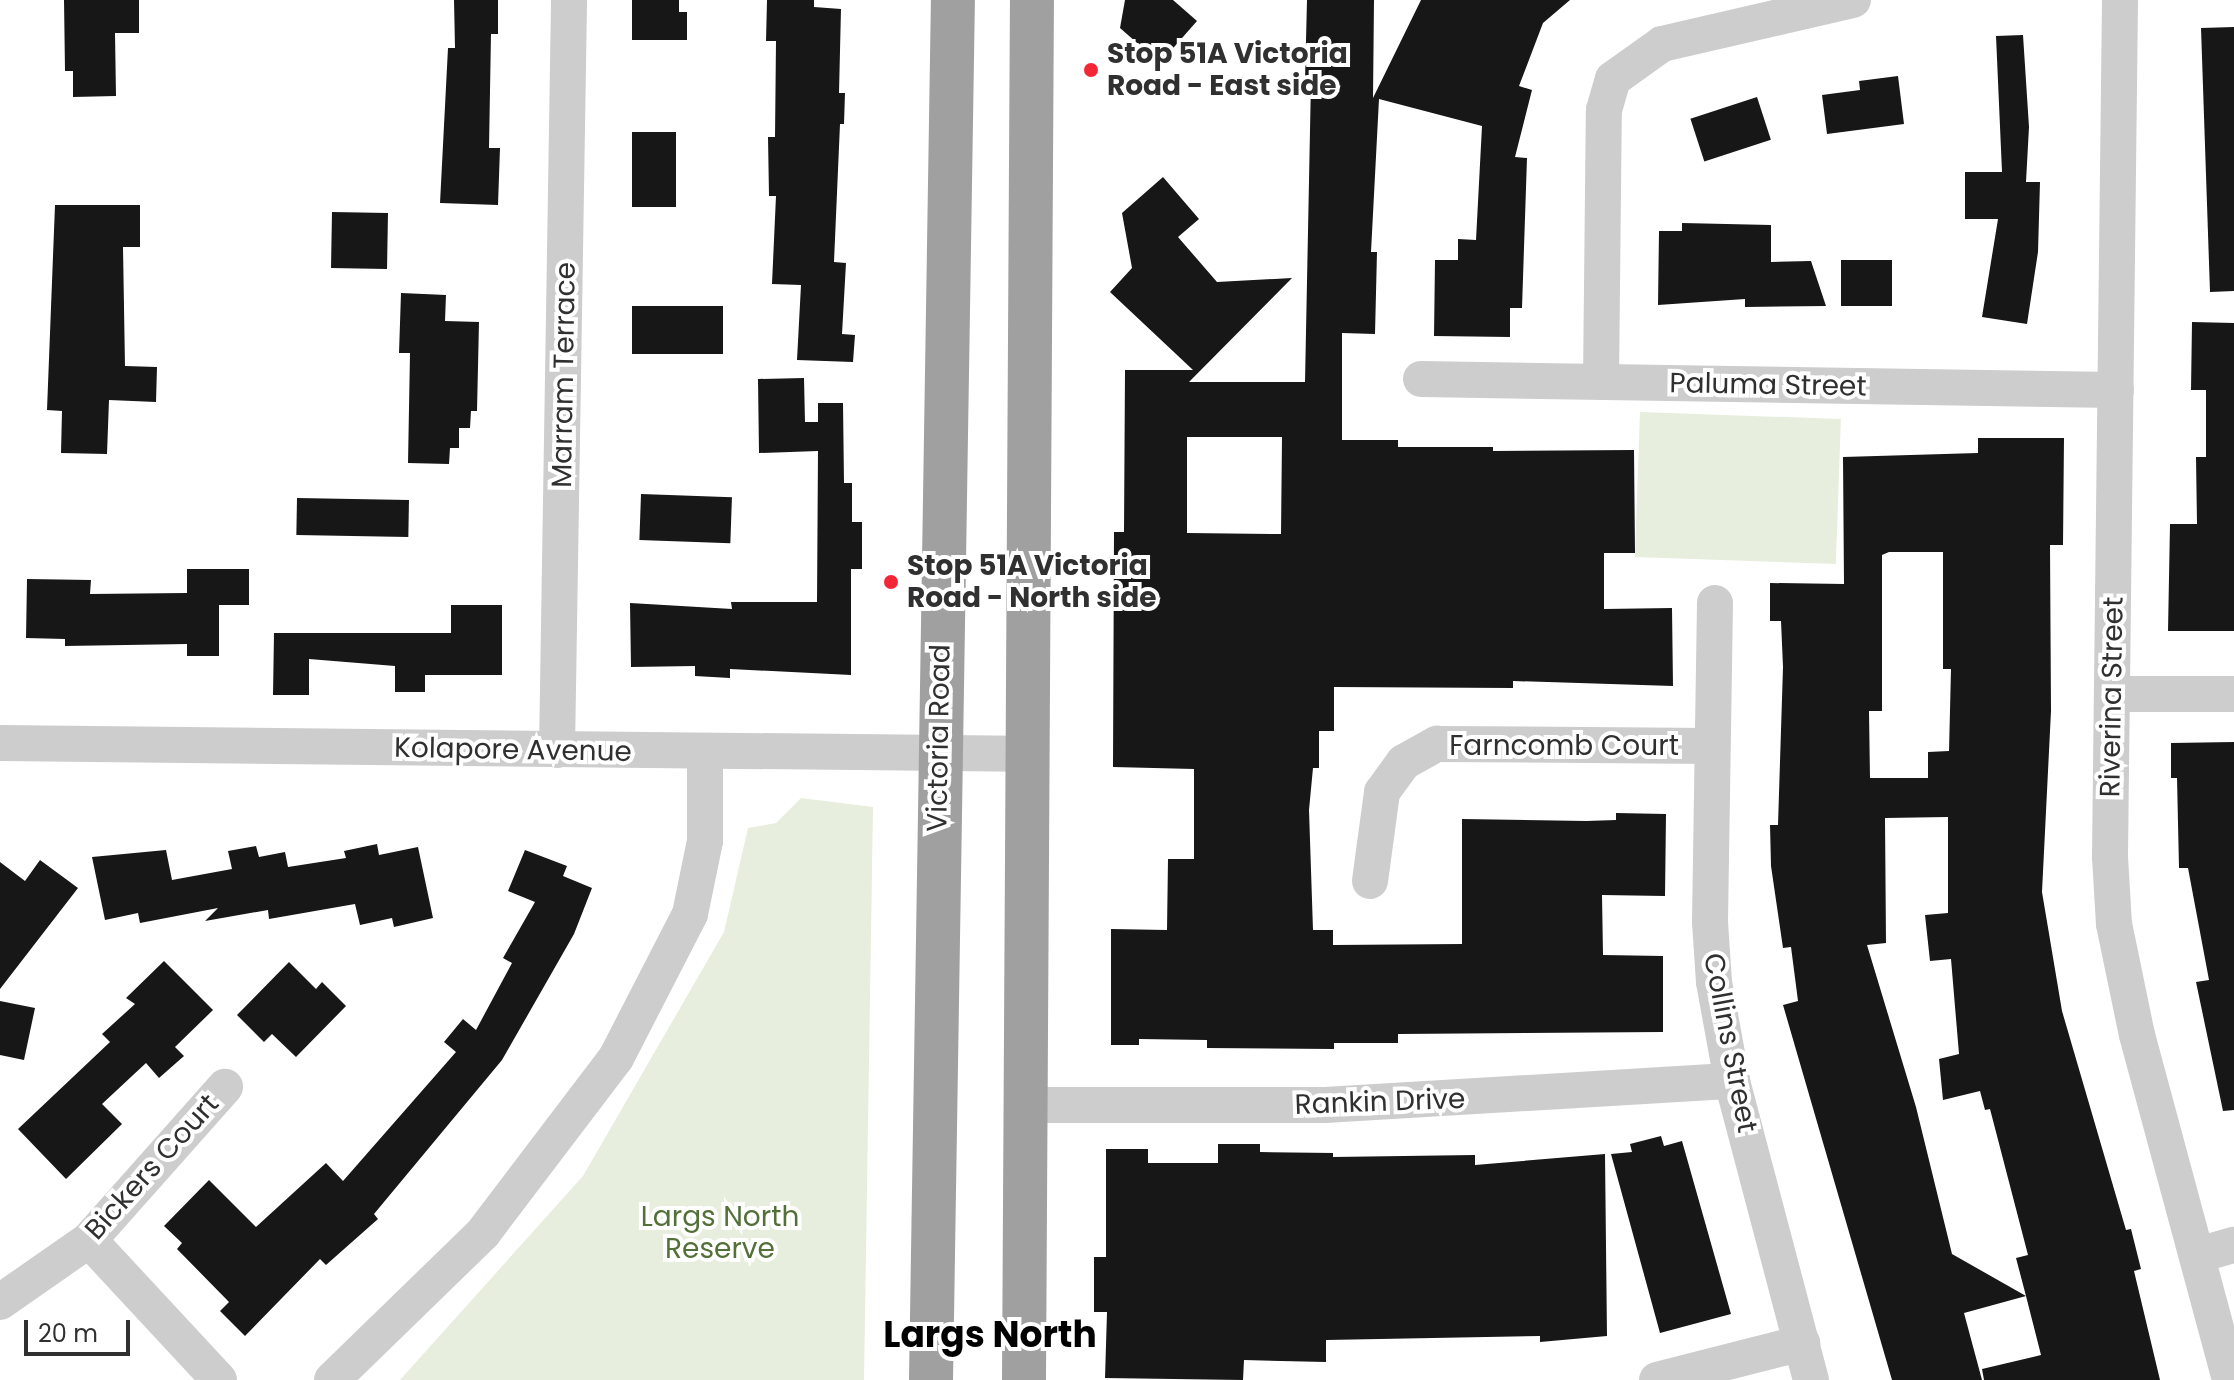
<!DOCTYPE html>
<style>
body{margin:0}
#map{position:relative;width:2234px;height:1380px;overflow:hidden;background:#fff;font-family:Poppins,sans-serif}
div>[style]{position:absolute}
[style*='--x']{left:calc(var(--x)*1px);top:calc(var(--y)*1px);width:calc(var(--w)*1px);rotate:calc(var(--a)*1deg)}
.green>*{inset:0;background:#e7eedd;transform-origin:0 0}
.building>*{inset:0;background:#171717;transform-origin:0 0}
.minor>*{height:36px;margin:-18px;padding:0 18px;transform-origin:18px;border-radius:18px;background:#cdcdcd}
.trunk>*{height:44px;margin:-22px;padding:0 22px;transform-origin:22px;border-radius:22px;background:#a0a0a0}
.dots>*{width:22px;height:22px;translate:-50% -50%;box-sizing:border-box;border:4px solid #fff;border-radius:50%}
span{translate:-50% -50%;white-space:nowrap;text-align:center;line-height:1.15;-webkit-text-stroke:8px #fff;paint-order:stroke}
.poi-label{font-size:28px;color:#303030;font-weight:700}
.left{translate:0 -50%;text-align:left}
.street-label{font-size:28px;color:#303030}
.park-label{font-size:28px;color:#547039}
.district-label{font-size:36px;color:#000;font-weight:700}
.scale{position:absolute;left:24px;top:1320px;width:106px;height:36px;box-sizing:border-box;border:4px solid #303030;border-top:0;padding-left:10px;font-size:24px;line-height:28px;white-space:nowrap;color:#303030;-webkit-text-stroke:6px #fff;paint-order:stroke}
</style>
<div id="map">
<div class="green">
<div style="left:1640px;top:412px;width:201px;height:145px;rotate:2deg"></div>
<div style="clip-path:polygon(801px 798px,873px 807px,864px 1380px,400px 1380px,583px 1176px,724px 932px,748px 828px,776px 823px)"></div>
</div>
<div class="building">
<div style="clip-path:polygon(64px 0,139px 0,139px 33px,115px 33px,116px 96px,73px 97px,73px 71px,65px 71px)"></div>
<div style="clip-path:polygon(454px 0,498px 0,498px 34px,491px 34px,489px 148px,500px 148px,498px 205px,440px 203px,448px 48px,455px 48px)"></div>
<div style="clip-path:polygon(632px 0,679px 0,679px 12px,687px 12px,687px 40px,632px 40px)"></div>
<div style="clip-path:polygon(767px 0,814px 0,814px 7px,841px 9px,839px 93px,845px 93px,844px 124px,840px 124px,834px 262px,846px 263px,842px 334px,855px 335px,853px 362px,797px 360px,801px 285px,772px 284px,776px 196px,769px 196px,768px 137px,775px 137px,776px 41px,766px 41px)"></div>
<div style="clip-path:polygon(1125px 0,1173px 0,1197px 21px,1160px 63px,1120px 28px)"></div>
<div style="clip-path:polygon(evenodd,1307px 0,1374px 0,1373px 98px,1421px 0,1570px 0,1543px 23px,1519px 86px,1532px 90px,1515px 157px,1527px 158px,1522px 308px,1510px 308px,1510px 337px,1434px 336px,1435px 260px,1458px 260px,1458px 239px,1476px 240px,1482px 126px,1379px 99px,1371px 252px,1377px 252px,1375px 334px,1342px 333px,1342px 440px,1398px 440px,1398px 447px,1493px 447px,1493px 451px,1634px 450px,1635px 553px,1604px 553px,1604px 609px,1672px 608px,1673px 686px,1513px 681px,1513px 688px,1334px 687px,1334px 731px,1319px 731px,1319px 768px,1313px 768px,1309px 810px,1313px 930px,1333px 930px,1333px 945px,1462px 944px,1462px 819px,1586px 821px,1616px 820px,1616px 813px,1666px 814px,1665px 896px,1602px 895px,1603px 955px,1663px 956px,1663px 1032px,1398px 1034px,1398px 1043px,1334px 1043px,1334px 1049px,1207px 1048px,1207px 1040px,1139px 1039px,1139px 1045px,1111px 1045px,1111px 929px,1167px 930px,1168px 859px,1194px 859px,1194px 769px,1113px 767px,1114px 532px,1124px 532px,1125px 370px,1193px 370px,1110px 292px,1132px 268px,1122px 213px,1163px 177px,1199px 219px,1178px 237px,1217px 282px,1292px 278px,1189px 382px,1305px 382px,1311px 80px,1305px 80px,1307px 0,1187px 437px,1282px 437px,1281px 534px,1187px 533px,1187px 437px)"></div>
<div style="clip-path:polygon(2234px 27px,2234px 291px,2210px 292px,2201px 28px)"></div>
<div style="clip-path:polygon(2023px 35px,2029px 127px,2026px 182px,2040px 182px,2038px 252px,2027px 324px,1982px 317px,1998px 219px,1965px 219px,1965px 172px,2002px 172px,1996px 36px)"></div>
<div style="clip-path:polygon(1898px 76px,1904px 124px,1827px 134px,1822px 95px,1860px 90px,1859px 81px)"></div>
<div style="left:1757px;top:97px;width:45px;height:70px;rotate:72deg"></div>
<div style="left:632px;top:132px;width:44px;height:75px"></div>
<div style="clip-path:polygon(55px 205px,140px 205px,140px 247px,123px 247px,125px 366px,157px 367px,156px 402px,109px 400px,107px 454px,61px 453px,62px 411px,47px 410px)"></div>
<div style="left:332px;top:212px;width:56px;height:56px;rotate:1deg"></div>
<div style="clip-path:polygon(1682px 223px,1771px 225px,1771px 262px,1811px 261px,1826px 306px,1745px 307px,1745px 299px,1658px 305px,1659px 231px,1682px 231px)"></div>
<div style="left:1841px;top:260px;width:51px;height:46px"></div>
<div style="clip-path:polygon(401px 293px,446px 295px,445px 321px,479px 322px,477px 411px,471px 411px,470px 428px,459px 428px,459px 448px,450px 448px,449px 464px,408px 463px,410px 353px,399px 353px)"></div>
<div style="left:632px;top:306px;width:91px;height:48px"></div>
<div style="clip-path:polygon(2192px 322px,2234px 323px,2234px 631px,2168px 631px,2170px 524px,2197px 524px,2196px 457px,2206px 457px,2206px 390px,2191px 390px)"></div>
<div style="clip-path:polygon(804px 378px,805px 422px,818px 422px,818px 403px,843px 403px,844px 483px,852px 483px,852px 522px,862px 522px,862px 569px,851px 569px,851px 675px,730px 669px,730px 678px,695px 676px,695px 666px,631px 667px,630px 603px,732px 609px,731px 602px,817px 602px,818px 451px,759px 453px,758px 379px)"></div>
<div style="clip-path:polygon(evenodd,1978px 438px,2064px 438px,2063px 545px,2050px 545px,2051px 711px,2042px 892px,2062px 1011px,2126px 1230px,2131px 1229px,2141px 1269px,2134px 1271px,2160px 1380px,1984px 1380px,1982px 1369px,2041px 1355px,2026px 1296px,1964px 1313px,1982px 1380px,1892px 1380px,1783px 1005px,1798px 1001px,1791px 947px,1783px 948px,1771px 866px,1770px 825px,1778px 825px,1783px 667px,1781px 621px,1770px 621px,1770px 583px,1844px 584px,1843px 457px,1978px 453px,1978px 438px,1889px 552px,1943px 552px,1943px 669px,1951px 669px,1949px 751px,1928px 752px,1928px 778px,1870px 778px,1869px 711px,1882px 711px,1882px 555px,1889px 552px,1978px 438px,1948px 817px,1948px 913px,1925px 915px,1930px 961px,1951px 959px,1959px 1054px,1939px 1059px,1943px 1100px,1980px 1091px,1985px 1110px,1990px 1109px,2028px 1255px,2016px 1258px,2026px 1296px,1952px 1254px,1916px 1107px,1867px 945px,1886px 943px,1885px 818px,1948px 817px)"></div>
<div style="left:641px;top:494px;width:91px;height:46px;rotate:2deg"></div>
<div style="left:297px;top:498px;width:112px;height:37px;rotate:1deg"></div>
<div style="clip-path:polygon(187px 569px,249px 569px,249px 605px,219px 605px,219px 656px,187px 656px,187px 644px,65px 646px,65px 639px,26px 638px,27px 579px,91px 580px,90px 594px,187px 593px)"></div>
<div style="clip-path:polygon(451px 605px,502px 605px,502px 675px,425px 675px,425px 692px,395px 692px,395px 666px,309px 659px,309px 695px,273px 695px,274px 633px,451px 633px)"></div>
<div style="clip-path:polygon(2234px 742px,2234px 1110px,2223px 1111px,2196px 982px,2209px 980px,2188px 868px,2179px 868px,2177px 778px,2171px 778px,2171px 743px)"></div>
<div style="clip-path:polygon(377px 844px,379px 855px,418px 847px,433px 918px,394px 927px,392px 918px,360px 925px,355px 904px,269px 919px,268px 910px,205px 921px,218px 908px,140px 923px,138px 913px,105px 920px,92px 857px,166px 850px,172px 880px,232px 869px,228px 851px,256px 846px,259px 857px,285px 852px,288px 867px,346px 858px,344px 851px)"></div>
<div style="clip-path:polygon(525px 850px,567px 866px,563px 876px,592px 888px,574px 934px,502px 1060px,374px 1214px,378px 1219px,326px 1265px,320px 1259px,245px 1336px,220px 1311px,229px 1302px,177px 1249px,182px 1243px,164px 1226px,209px 1180px,256px 1227px,326px 1163px,343px 1181px,456px 1052px,444px 1042px,463px 1019px,476px 1030px,512px 963px,503px 958px,535px 902px,508px 891px)"></div>
<div style="clip-path:polygon(40px 860px,78px 888px,0 989px,0 862px,25px 881px)"></div>
<div style="clip-path:polygon(164px 961px,213px 1010px,175px 1047px,184px 1056px,159px 1078px,146px 1063px,102px 1104px,122px 1124px,66px 1179px,18px 1129px,110px 1042px,102px 1034px,135px 1004px,126px 998px)"></div>
<div style="clip-path:polygon(289px 962px,316px 989px,322px 982px,346px 1006px,296px 1057px,272px 1034px,264px 1042px,237px 1015px)"></div>
<div style="clip-path:polygon(0 1001px,35px 1008px,24px 1060px,0 1055px)"></div>
<div style="clip-path:polygon(1661px 1136px,1664px 1146px,1682px 1141px,1731px 1314px,1660px 1333px,1611px 1154px,1632px 1152px,1630px 1144px)"></div>
<div style="clip-path:polygon(1218px 1144px,1260px 1144px,1260px 1152px,1333px 1153px,1333px 1157px,1475px 1155px,1475px 1165px,1605px 1154px,1607px 1336px,1540px 1342px,1540px 1336px,1326px 1340px,1326px 1362px,1244px 1360px,1243px 1380px,1105px 1378px,1107px 1312px,1094px 1312px,1094px 1257px,1106px 1257px,1106px 1149px,1148px 1149px,1148px 1163px,1218px 1163px)"></div>
</div>
<div class="minor">
<div style="--x:2120;--y:0;--w:857;--a:90.67"></div>
<div style="--x:2110;--y:857;--w:67;--a:86.6"></div>
<div style="--x:2114;--y:924;--w:113;--a:78.3"></div>
<div style="--x:2137;--y:1035;--w:357;--a:74.9"></div>
<div style="--x:1421;--y:379;--w:695;--a:0.91"></div>
<div style="--x:1601;--y:382;--w:272;--a:-89.4"></div>
<div style="--x:1604;--y:110;--w:32;--a:-74"></div>
<div style="--x:1613;--y:79;--w:60;--a:-35.5"></div>
<div style="--x:1662;--y:44;--w:196;--a:-13"></div>
<div style="--x:1715;--y:603;--w:319;--a:90.9"></div>
<div style="--x:1710;--y:922;--w:60;--a:86.2"></div>
<div style="--x:1714;--y:982;--w:101;--a:79.7"></div>
<div style="--x:1732;--y:1081;--w:309;--a:75.2"></div>
<div style="--x:2112;--y:694;--w:122;--a:0"></div>
<div style="--x:0;--y:743;--w:1026;--a:0.61"></div>
<div style="--x:557;--y:750;--w:750;--a:-89.08"></div>
<div style="--x:1370;--y:881;--w:90;--a:-82.3"></div>
<div style="--x:1382;--y:792;--w:37;--a:-54"></div>
<div style="--x:1404;--y:762;--w:38;--a:-29"></div>
<div style="--x:1437;--y:744;--w:275;--a:0.4"></div>
<div style="--x:1026;--y:1105;--w:299;--a:0"></div>
<div style="--x:1325;--y:1105;--w:408;--a:-3.4"></div>
<div style="--x:89;--y:1240;--w:191;--a:47.1"></div>
<div style="--x:2198;--y:1255;--w:37;--a:-16"></div>
<div style="--x:0;--y:1302;--w:108;--a:-34.9"></div>
<div style="--x:89;--y:1240;--w:205;--a:-48.4"></div>
<div style="--x:332;--y:1380;--w:211;--a:-44.2"></div>
<div style="--x:483;--y:1233;--w:220;--a:-52.8"></div>
<div style="--x:616;--y:1058;--w:162;--a:-62.8"></div>
<div style="--x:690;--y:914;--w:75;--a:-78.4"></div>
<div style="--x:705;--y:841;--w:89;--a:-90"></div>
<div style="--x:1657;--y:1380;--w:150;--a:-14.3"></div>
</div>
<div class="trunk">
<div style="--x:931;--y:1380;--w:1380;--a:-89.09"></div>
<div style="--x:1024;--y:1380;--w:1380;--a:-89.67"></div>
</div>
<div class="dots">
<div style="left:1091px;top:70px;background:#f32637"></div>
<div style="left:891px;top:582px;background:#f32637"></div>
</div>
<div class="poi-label">
<span class="left" style="left:1107px;top:70px">Stop 51A Victoria<br>Road - East side</span>
<span class="left" style="left:907px;top:582px">Stop 51A Victoria<br>Road - North side</span>
</div>
<div class="street-label">
<span style="left:564px;top:375px;rotate:-89deg">Marram Terrace</span>
<span style="left:1768px;top:385px;rotate:1deg">Paluma Street</span>
<span style="left:2112px;top:697px;rotate:-89deg">Riverina Street</span>
<span style="left:939px;top:738px;rotate:-89deg">Victoria Road</span>
<span style="left:1564px;top:746px">Farncomb Court</span>
<span style="left:513px;top:750px;rotate:1deg">Kolapore Avenue</span>
<span style="left:1730px;top:1043px;rotate:79deg">Collins Street</span>
<span style="left:1380px;top:1102px;rotate:-2deg">Rankin Drive</span>
<span style="left:152px;top:1167px;rotate:-48deg">Bickers Court</span>
</div>
<div class="park-label">
<span style="left:720px;top:1233px">Largs North<br>Reserve</span>
</div>
<div class="district-label">
<span style="left:990px;top:1335px">Largs North</span>
</div>
<div class="scale">20 m</div>
</div>
